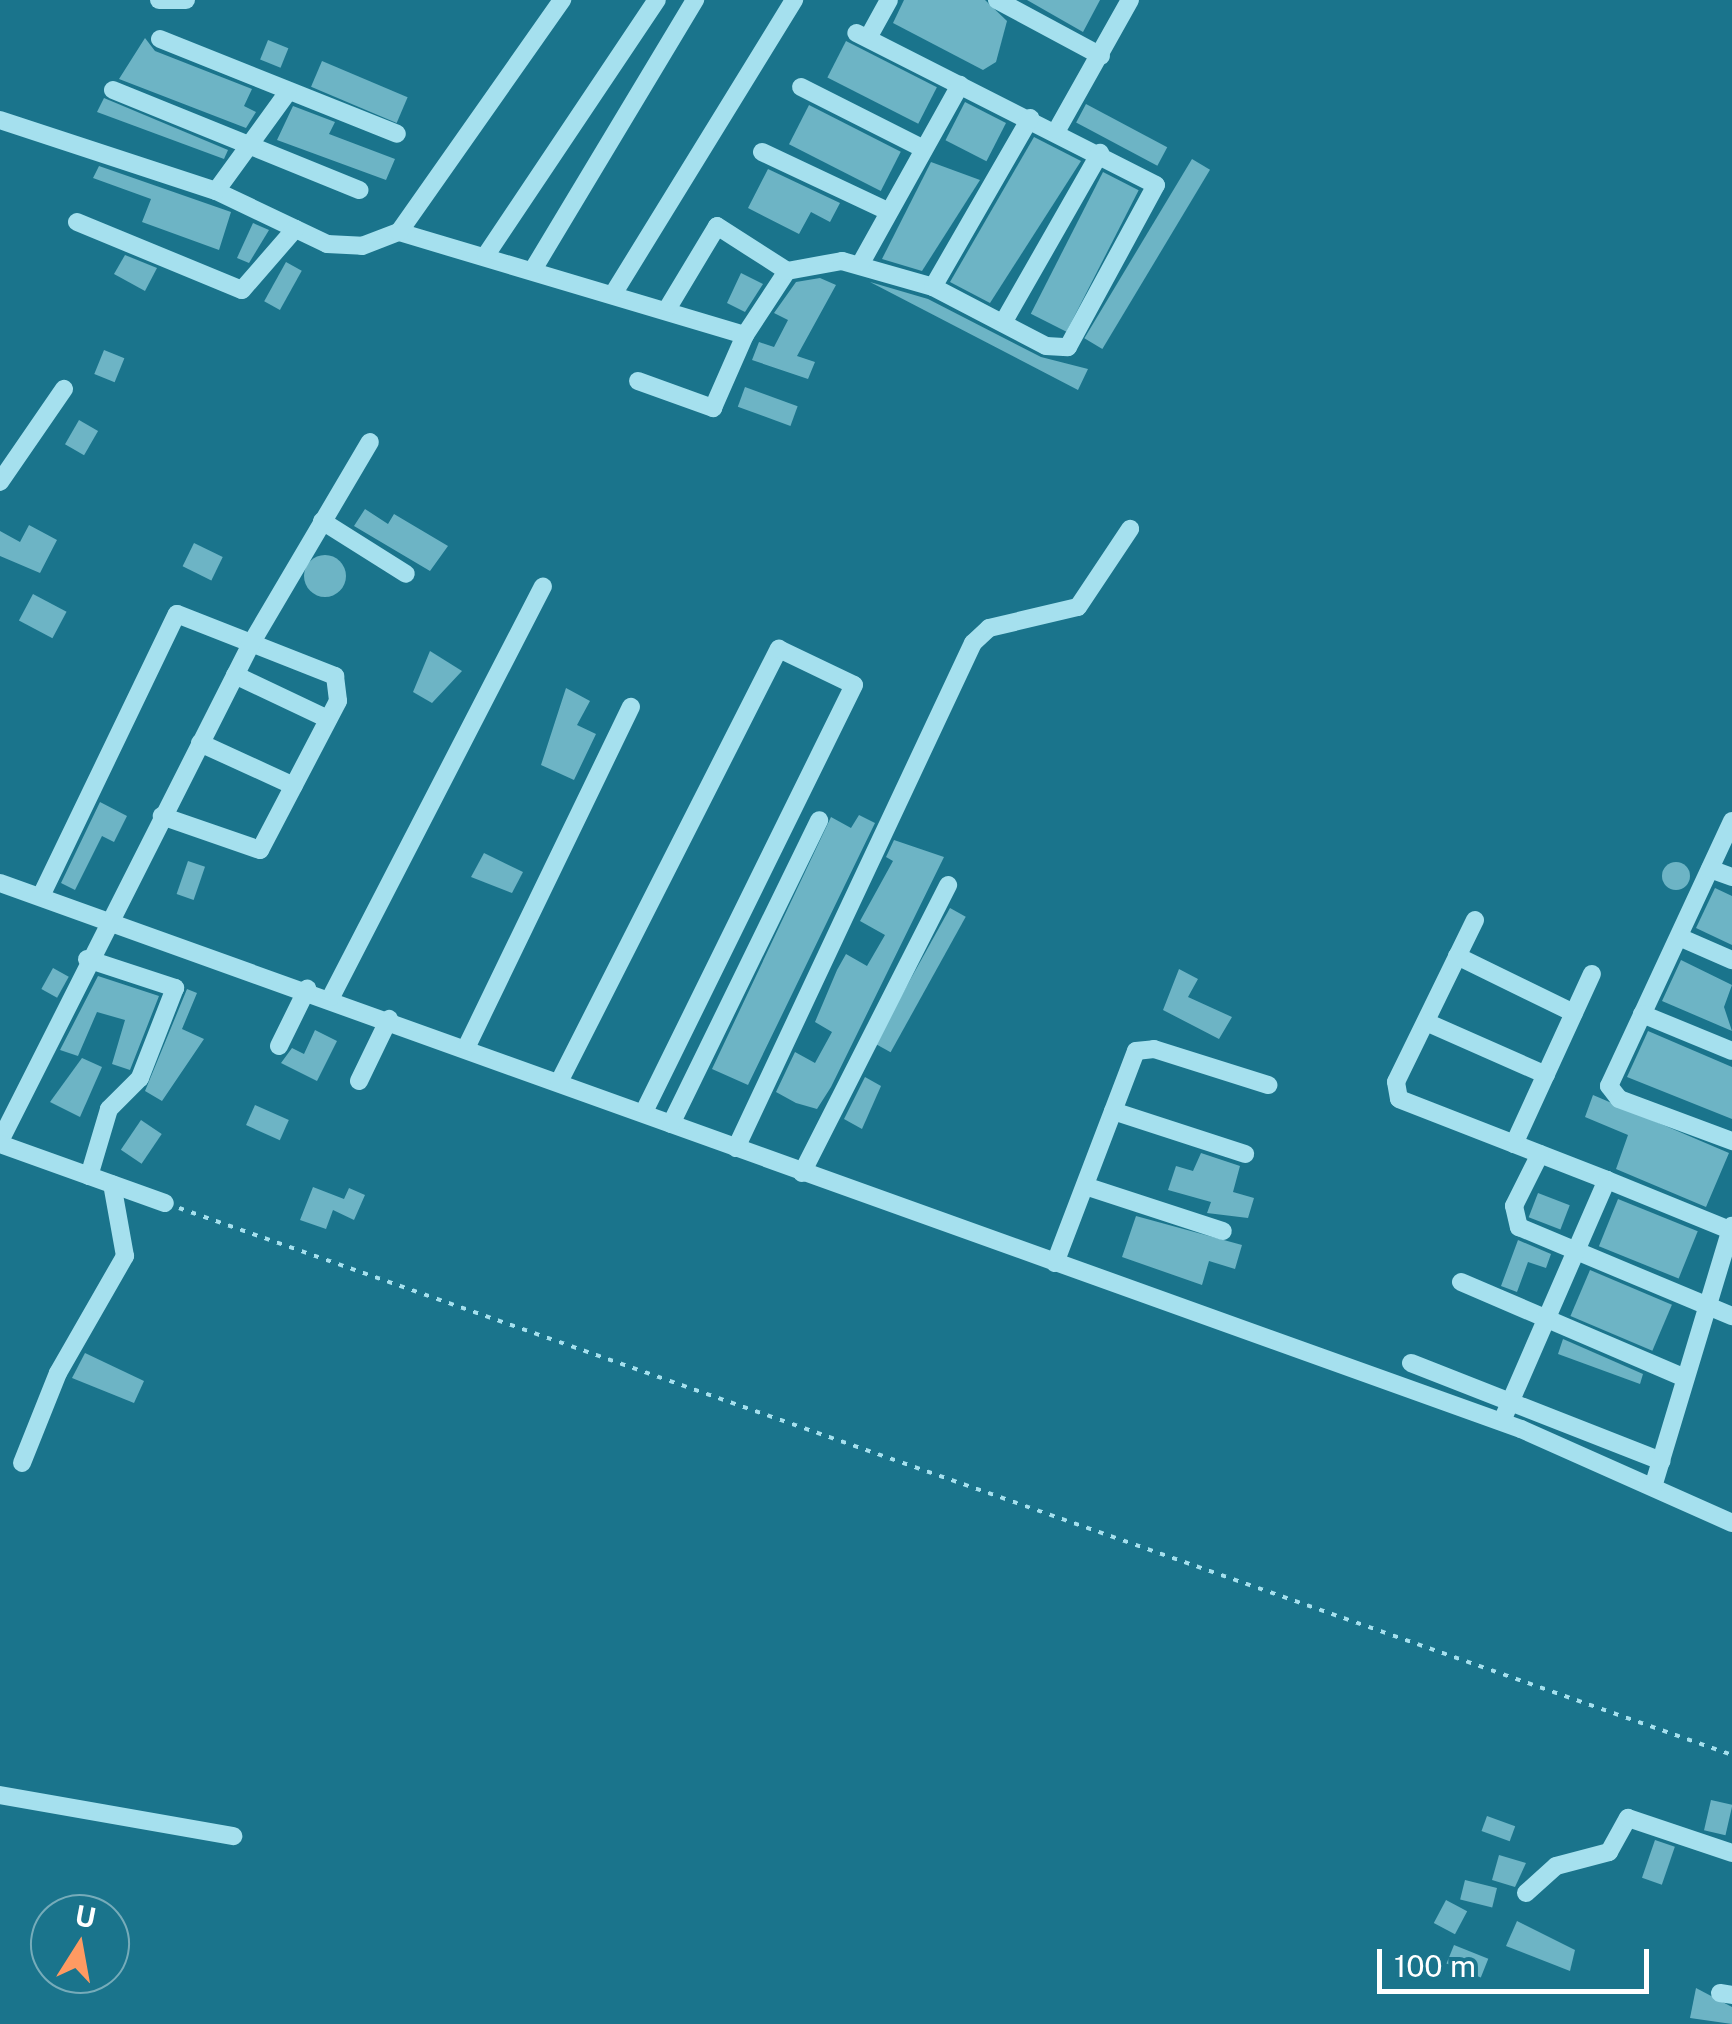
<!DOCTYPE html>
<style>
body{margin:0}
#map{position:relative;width:1732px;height:2024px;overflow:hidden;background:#1a748c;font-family:"Public Sans",sans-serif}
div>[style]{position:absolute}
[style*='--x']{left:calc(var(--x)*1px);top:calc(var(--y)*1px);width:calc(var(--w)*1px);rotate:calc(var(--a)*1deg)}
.building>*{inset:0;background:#6db4c5;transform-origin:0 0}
.round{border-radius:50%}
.path>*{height:4px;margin-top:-2px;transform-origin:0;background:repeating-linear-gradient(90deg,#a5e0ee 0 5px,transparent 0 13px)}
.minor>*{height:18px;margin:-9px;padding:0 9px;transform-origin:9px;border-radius:9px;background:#a5e0ee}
span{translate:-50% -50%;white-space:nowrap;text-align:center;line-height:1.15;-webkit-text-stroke:10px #1a748c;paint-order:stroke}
.north{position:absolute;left:30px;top:1894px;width:100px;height:100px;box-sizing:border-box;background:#1a748c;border:2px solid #76acba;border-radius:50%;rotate:11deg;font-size:28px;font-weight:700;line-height:40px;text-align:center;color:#fff}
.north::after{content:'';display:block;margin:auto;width:35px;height:45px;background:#ff9a62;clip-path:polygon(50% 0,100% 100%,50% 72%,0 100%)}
.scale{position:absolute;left:1377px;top:1949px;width:272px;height:45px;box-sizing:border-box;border:5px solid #fff;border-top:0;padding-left:12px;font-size:30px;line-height:35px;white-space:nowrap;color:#fff;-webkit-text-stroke:8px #1a748c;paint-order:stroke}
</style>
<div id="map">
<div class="building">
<div style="clip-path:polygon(904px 0,985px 0,1007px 21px,996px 62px,983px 70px,893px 23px)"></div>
<div style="clip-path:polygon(1027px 0,1100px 0,1083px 32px)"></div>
<div style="clip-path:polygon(145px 38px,155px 51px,252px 89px,244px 106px,256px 112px,246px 128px,119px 79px)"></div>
<div style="left:268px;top:40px;width:22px;height:21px;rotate:22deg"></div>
<div style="left:846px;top:41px;width:102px;height:41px;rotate:27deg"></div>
<div style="left:322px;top:61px;width:93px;height:28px;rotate:23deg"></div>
<div style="clip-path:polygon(104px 98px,228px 150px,224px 159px,97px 112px)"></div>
<div style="left:965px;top:102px;width:46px;height:43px;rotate:27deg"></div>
<div style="left:1086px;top:104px;width:92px;height:21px;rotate:28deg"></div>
<div style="left:809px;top:105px;width:103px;height:44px;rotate:27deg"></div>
<div style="clip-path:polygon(293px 106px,335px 122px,329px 134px,395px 159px,386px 180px,277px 140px)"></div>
<div style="clip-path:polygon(1034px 137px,1081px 161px,990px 303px,950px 282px)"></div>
<div style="left:1192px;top:159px;width:21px;height:209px;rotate:31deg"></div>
<div style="clip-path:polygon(931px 162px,980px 180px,922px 271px,882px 259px)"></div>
<div style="clip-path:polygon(99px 166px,231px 212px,219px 250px,142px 222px,151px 199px,93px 178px)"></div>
<div style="clip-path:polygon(768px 169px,840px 203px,830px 222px,811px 212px,799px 234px,748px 208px)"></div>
<div style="left:1103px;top:172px;width:40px;height:159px;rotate:27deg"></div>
<div style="clip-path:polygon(253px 223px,269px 230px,249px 263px,237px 258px)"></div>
<div style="clip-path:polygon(125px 255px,157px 268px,145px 291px,114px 274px)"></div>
<div style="left:286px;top:262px;width:18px;height:45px;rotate:29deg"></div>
<div style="clip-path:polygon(741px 273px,763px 284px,745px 312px,727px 303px)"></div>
<div style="clip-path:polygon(820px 278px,836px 285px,797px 356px,815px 362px,808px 379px,752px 360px,759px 342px,774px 347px,788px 320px,774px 313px,796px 282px)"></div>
<div style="clip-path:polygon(870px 282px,928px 299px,1041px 357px,1088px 369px,1078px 390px)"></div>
<div style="left:104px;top:350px;width:22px;height:26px;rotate:22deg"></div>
<div style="left:745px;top:387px;width:56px;height:21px;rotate:20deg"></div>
<div style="left:79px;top:420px;width:22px;height:28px;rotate:30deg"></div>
<div style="clip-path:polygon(365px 509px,388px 524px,394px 514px,448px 546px,430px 571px,354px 526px)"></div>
<div style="clip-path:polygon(29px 525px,57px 540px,40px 573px,0 556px,0 531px,20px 542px)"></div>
<div style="left:194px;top:543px;width:32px;height:26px;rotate:26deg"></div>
<div class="round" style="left:304px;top:555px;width:42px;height:42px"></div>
<div style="left:33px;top:594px;width:38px;height:30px;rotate:28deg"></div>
<div style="clip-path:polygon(430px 651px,462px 671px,432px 703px,413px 692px)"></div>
<div style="clip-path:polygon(566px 688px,590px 701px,577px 725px,596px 734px,574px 780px,541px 765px)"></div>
<div style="clip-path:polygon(100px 802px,127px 816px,114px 842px,102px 836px,75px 890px,61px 883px)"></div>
<div style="clip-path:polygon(859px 815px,875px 823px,748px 1085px,712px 1069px,831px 817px,851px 828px)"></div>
<div style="clip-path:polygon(894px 840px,944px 857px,831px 1087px,817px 1109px,796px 1103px,776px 1092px,795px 1052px,815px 1063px,832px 1032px,815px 1022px,837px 970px,846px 954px,867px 966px,885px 935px,860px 921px,893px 861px,886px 857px)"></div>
<div style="clip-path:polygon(484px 853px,523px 872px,512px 893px,471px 877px)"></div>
<div style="left:188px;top:861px;width:18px;height:35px;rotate:19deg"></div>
<div class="round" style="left:1662px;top:862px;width:28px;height:28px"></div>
<div style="clip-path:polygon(1715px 888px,1732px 896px,1732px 945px,1696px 928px)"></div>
<div style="left:950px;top:908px;width:18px;height:155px;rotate:29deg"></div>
<div style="clip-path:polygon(1681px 960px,1732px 985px,1724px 1007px,1732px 1031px,1662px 1001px)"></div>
<div style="left:53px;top:968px;width:18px;height:24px;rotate:29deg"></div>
<div style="clip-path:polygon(1179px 969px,1198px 979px,1188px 997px,1232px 1017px,1219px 1039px,1163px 1010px)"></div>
<div style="clip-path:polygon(98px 976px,159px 996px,130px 1070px,112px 1064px,125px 1020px,97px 1012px,78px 1056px,60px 1050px)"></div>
<div style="clip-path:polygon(187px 989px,197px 993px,182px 1029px,204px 1039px,162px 1101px,145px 1091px)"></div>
<div style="clip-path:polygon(315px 1030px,337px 1041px,317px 1081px,281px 1063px,292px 1048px,304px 1054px)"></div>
<div style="clip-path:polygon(1648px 1031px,1732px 1067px,1732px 1119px,1627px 1077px)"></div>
<div style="clip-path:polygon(82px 1058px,102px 1067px,80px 1117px,50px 1102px)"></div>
<div style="clip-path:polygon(865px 1077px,881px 1086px,862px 1129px,844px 1119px)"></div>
<div style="clip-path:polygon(1593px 1095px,1729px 1153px,1706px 1207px,1616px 1169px,1628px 1135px,1585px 1117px)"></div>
<div style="left:255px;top:1105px;width:37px;height:22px;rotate:24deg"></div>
<div style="left:141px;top:1120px;width:25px;height:36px;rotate:34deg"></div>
<div style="clip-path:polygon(1201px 1153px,1240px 1166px,1233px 1192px,1254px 1198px,1248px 1218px,1207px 1213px,1211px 1202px,1168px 1190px,1176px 1166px,1193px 1171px)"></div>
<div style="clip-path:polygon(313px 1187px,344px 1199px,349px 1188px,365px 1195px,354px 1220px,333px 1210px,326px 1229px,300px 1220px)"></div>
<div style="left:1538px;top:1193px;width:34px;height:26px;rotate:21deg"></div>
<div style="left:1618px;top:1199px;width:86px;height:51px;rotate:22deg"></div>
<div style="clip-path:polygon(1136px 1216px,1242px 1245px,1235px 1269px,1209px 1261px,1202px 1285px,1122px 1257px)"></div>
<div style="clip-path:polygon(1518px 1240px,1551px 1254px,1546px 1268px,1528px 1262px,1517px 1292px,1501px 1286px)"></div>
<div style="left:1590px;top:1270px;width:89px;height:50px;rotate:23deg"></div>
<div style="clip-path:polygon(1563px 1339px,1643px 1374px,1640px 1384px,1558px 1354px)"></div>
<div style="clip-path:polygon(85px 1353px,144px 1381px,134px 1403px,72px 1378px)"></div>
<div style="left:1711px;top:1800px;width:22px;height:31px;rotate:13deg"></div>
<div style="left:1487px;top:1816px;width:30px;height:16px;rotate:20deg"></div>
<div style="left:1655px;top:1840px;width:21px;height:40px;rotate:19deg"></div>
<div style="clip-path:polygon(1499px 1855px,1526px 1863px,1515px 1887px,1492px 1880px)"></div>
<div style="left:1465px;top:1880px;width:33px;height:20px;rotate:14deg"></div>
<div style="left:1446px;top:1900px;width:24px;height:26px;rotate:28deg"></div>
<div style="clip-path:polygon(1517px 1921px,1575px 1950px,1570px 1971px,1506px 1946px)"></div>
<div style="left:1454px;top:1945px;width:37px;height:20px;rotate:22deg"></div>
<div style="clip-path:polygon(1696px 1988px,1732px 2007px,1732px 2024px,1690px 2018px)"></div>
</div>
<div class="path">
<div style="--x:179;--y:1208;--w:1647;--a:19.4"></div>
</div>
<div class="minor">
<div style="--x:159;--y:0;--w:27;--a:0"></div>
<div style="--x:997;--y:0;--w:118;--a:28.3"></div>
<div style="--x:868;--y:38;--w:43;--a:-61.1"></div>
<div style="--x:160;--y:39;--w:255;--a:21.8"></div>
<div style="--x:801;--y:87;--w:136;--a:26.8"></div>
<div style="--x:113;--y:90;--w:266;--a:22.1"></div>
<div style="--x:0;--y:120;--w:227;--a:18.2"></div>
<div style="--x:216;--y:191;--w:123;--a:25.5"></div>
<div style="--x:327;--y:244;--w:35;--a:3"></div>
<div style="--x:362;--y:246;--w:40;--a:-21"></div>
<div style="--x:399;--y:232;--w:361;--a:16.6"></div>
<div style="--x:745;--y:335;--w:77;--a:-56.7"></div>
<div style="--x:787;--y:271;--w:56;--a:-10.3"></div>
<div style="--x:842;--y:261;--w:95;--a:15.9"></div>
<div style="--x:933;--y:287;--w:127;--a:27.6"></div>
<div style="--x:1046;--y:346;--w:22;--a:3"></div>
<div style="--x:1068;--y:347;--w:184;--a:-61.5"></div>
<div style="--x:1156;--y:185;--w:336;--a:-153.1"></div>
<div style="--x:1057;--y:130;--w:149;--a:-60.7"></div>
<div style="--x:762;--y:152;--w:136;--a:25.2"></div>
<div style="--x:216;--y:191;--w:122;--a:-54"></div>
<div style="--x:77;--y:222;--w:178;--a:22.4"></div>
<div style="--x:242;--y:290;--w:81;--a:-49"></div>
<div style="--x:399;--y:232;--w:284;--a:-54.9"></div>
<div style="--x:486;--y:255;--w:307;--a:-56.2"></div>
<div style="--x:861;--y:263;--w:204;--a:-60.9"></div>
<div style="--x:534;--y:268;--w:313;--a:-59"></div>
<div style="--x:933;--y:287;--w:195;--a:-60.1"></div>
<div style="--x:615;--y:291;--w:342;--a:-58.4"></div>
<div style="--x:669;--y:306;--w:93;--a:-59"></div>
<div style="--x:717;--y:226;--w:83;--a:32.7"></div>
<div style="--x:1003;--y:323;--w:196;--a:-60.3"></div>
<div style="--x:638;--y:381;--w:80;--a:19.8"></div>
<div style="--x:713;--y:408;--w:80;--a:-66.3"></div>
<div style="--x:0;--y:482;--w:113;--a:-55.5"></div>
<div style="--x:322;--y:521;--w:99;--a:32.2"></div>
<div style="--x:235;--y:675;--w:103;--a:25.3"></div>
<div style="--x:200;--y:743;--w:103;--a:24.6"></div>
<div style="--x:1732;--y:821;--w:292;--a:114.9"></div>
<div style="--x:1609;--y:1086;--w:16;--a:52"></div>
<div style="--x:1619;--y:1099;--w:121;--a:20.4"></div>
<div style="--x:1710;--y:869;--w:23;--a:20"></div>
<div style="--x:0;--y:883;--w:1616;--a:19.75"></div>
<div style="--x:1521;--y:1429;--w:231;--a:24"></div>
<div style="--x:41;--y:896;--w:313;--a:-64.3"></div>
<div style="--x:177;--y:614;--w:170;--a:21.4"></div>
<div style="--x:335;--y:676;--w:25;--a:83"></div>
<div style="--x:338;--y:701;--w:168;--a:117.6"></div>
<div style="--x:260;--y:850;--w:104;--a:-160.9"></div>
<div style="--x:1475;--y:920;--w:180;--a:116"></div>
<div style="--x:1396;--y:1082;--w:17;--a:80"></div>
<div style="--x:1399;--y:1099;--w:223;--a:21.3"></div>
<div style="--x:1679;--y:937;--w:58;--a:23.5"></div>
<div style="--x:1457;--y:956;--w:130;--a:26"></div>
<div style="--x:87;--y:959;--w:93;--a:18.2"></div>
<div style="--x:175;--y:988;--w:97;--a:111.3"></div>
<div style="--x:140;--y:1078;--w:44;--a:135"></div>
<div style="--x:109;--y:1109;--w:70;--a:106.6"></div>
<div style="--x:331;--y:997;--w:462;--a:-62.7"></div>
<div style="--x:1642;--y:1014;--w:97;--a:22.3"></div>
<div style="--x:1426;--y:1022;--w:131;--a:23.8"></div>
<div style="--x:279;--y:1046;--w:64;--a:-63.8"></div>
<div style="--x:466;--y:1048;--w:379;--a:-64.2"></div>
<div style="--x:359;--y:1081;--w:69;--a:-64.2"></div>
<div style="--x:559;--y:1082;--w:486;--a:-63.1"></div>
<div style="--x:779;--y:649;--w:83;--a:25.6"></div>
<div style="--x:854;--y:685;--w:477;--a:116.2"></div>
<div style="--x:1113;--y:1111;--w:139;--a:18"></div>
<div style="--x:671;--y:1124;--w:338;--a:-64"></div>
<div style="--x:0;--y:1141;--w:559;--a:-63.21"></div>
<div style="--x:252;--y:642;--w:232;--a:-59.5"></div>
<div style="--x:0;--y:1144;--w:175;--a:19.7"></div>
<div style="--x:1514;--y:1144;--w:187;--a:-65.4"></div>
<div style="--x:736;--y:1148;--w:558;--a:-64.86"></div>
<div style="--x:973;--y:643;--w:22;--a:-43"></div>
<div style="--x:989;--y:628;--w:91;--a:-13.3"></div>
<div style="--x:1078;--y:607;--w:94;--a:-56.3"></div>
<div style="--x:1540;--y:1154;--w:58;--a:116.6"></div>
<div style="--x:1514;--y:1206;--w:22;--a:77"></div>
<div style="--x:1519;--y:1227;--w:231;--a:22.7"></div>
<div style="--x:802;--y:1173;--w:323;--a:-63.1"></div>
<div style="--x:1085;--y:1186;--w:145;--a:18.1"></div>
<div style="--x:1055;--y:1263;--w:227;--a:-69.1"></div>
<div style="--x:1136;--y:1051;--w:18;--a:-6"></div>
<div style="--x:1154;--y:1049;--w:120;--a:17.5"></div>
<div style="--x:1461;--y:1282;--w:244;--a:23.2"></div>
<div style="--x:1411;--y:1363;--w:269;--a:21.4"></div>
<div style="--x:1502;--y:1421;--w:263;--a:-66.5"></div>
<div style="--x:1607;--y:1180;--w:135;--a:22.2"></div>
<div style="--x:22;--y:1463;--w:97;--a:-68.2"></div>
<div style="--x:58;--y:1373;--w:135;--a:-60.2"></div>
<div style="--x:125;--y:1256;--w:73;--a:-100.2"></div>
<div style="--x:1653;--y:1487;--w:273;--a:-73.2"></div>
<div style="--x:0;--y:1795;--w:237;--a:10"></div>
<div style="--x:1526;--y:1893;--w:40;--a:-42"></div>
<div style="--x:1556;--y:1866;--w:55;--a:-14.8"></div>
<div style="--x:1609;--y:1852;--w:39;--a:-61"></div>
<div style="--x:1628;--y:1818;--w:110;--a:18.6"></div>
<div style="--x:1720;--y:1993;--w:12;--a:9"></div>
</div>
<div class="north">U</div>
<div class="scale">100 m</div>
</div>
